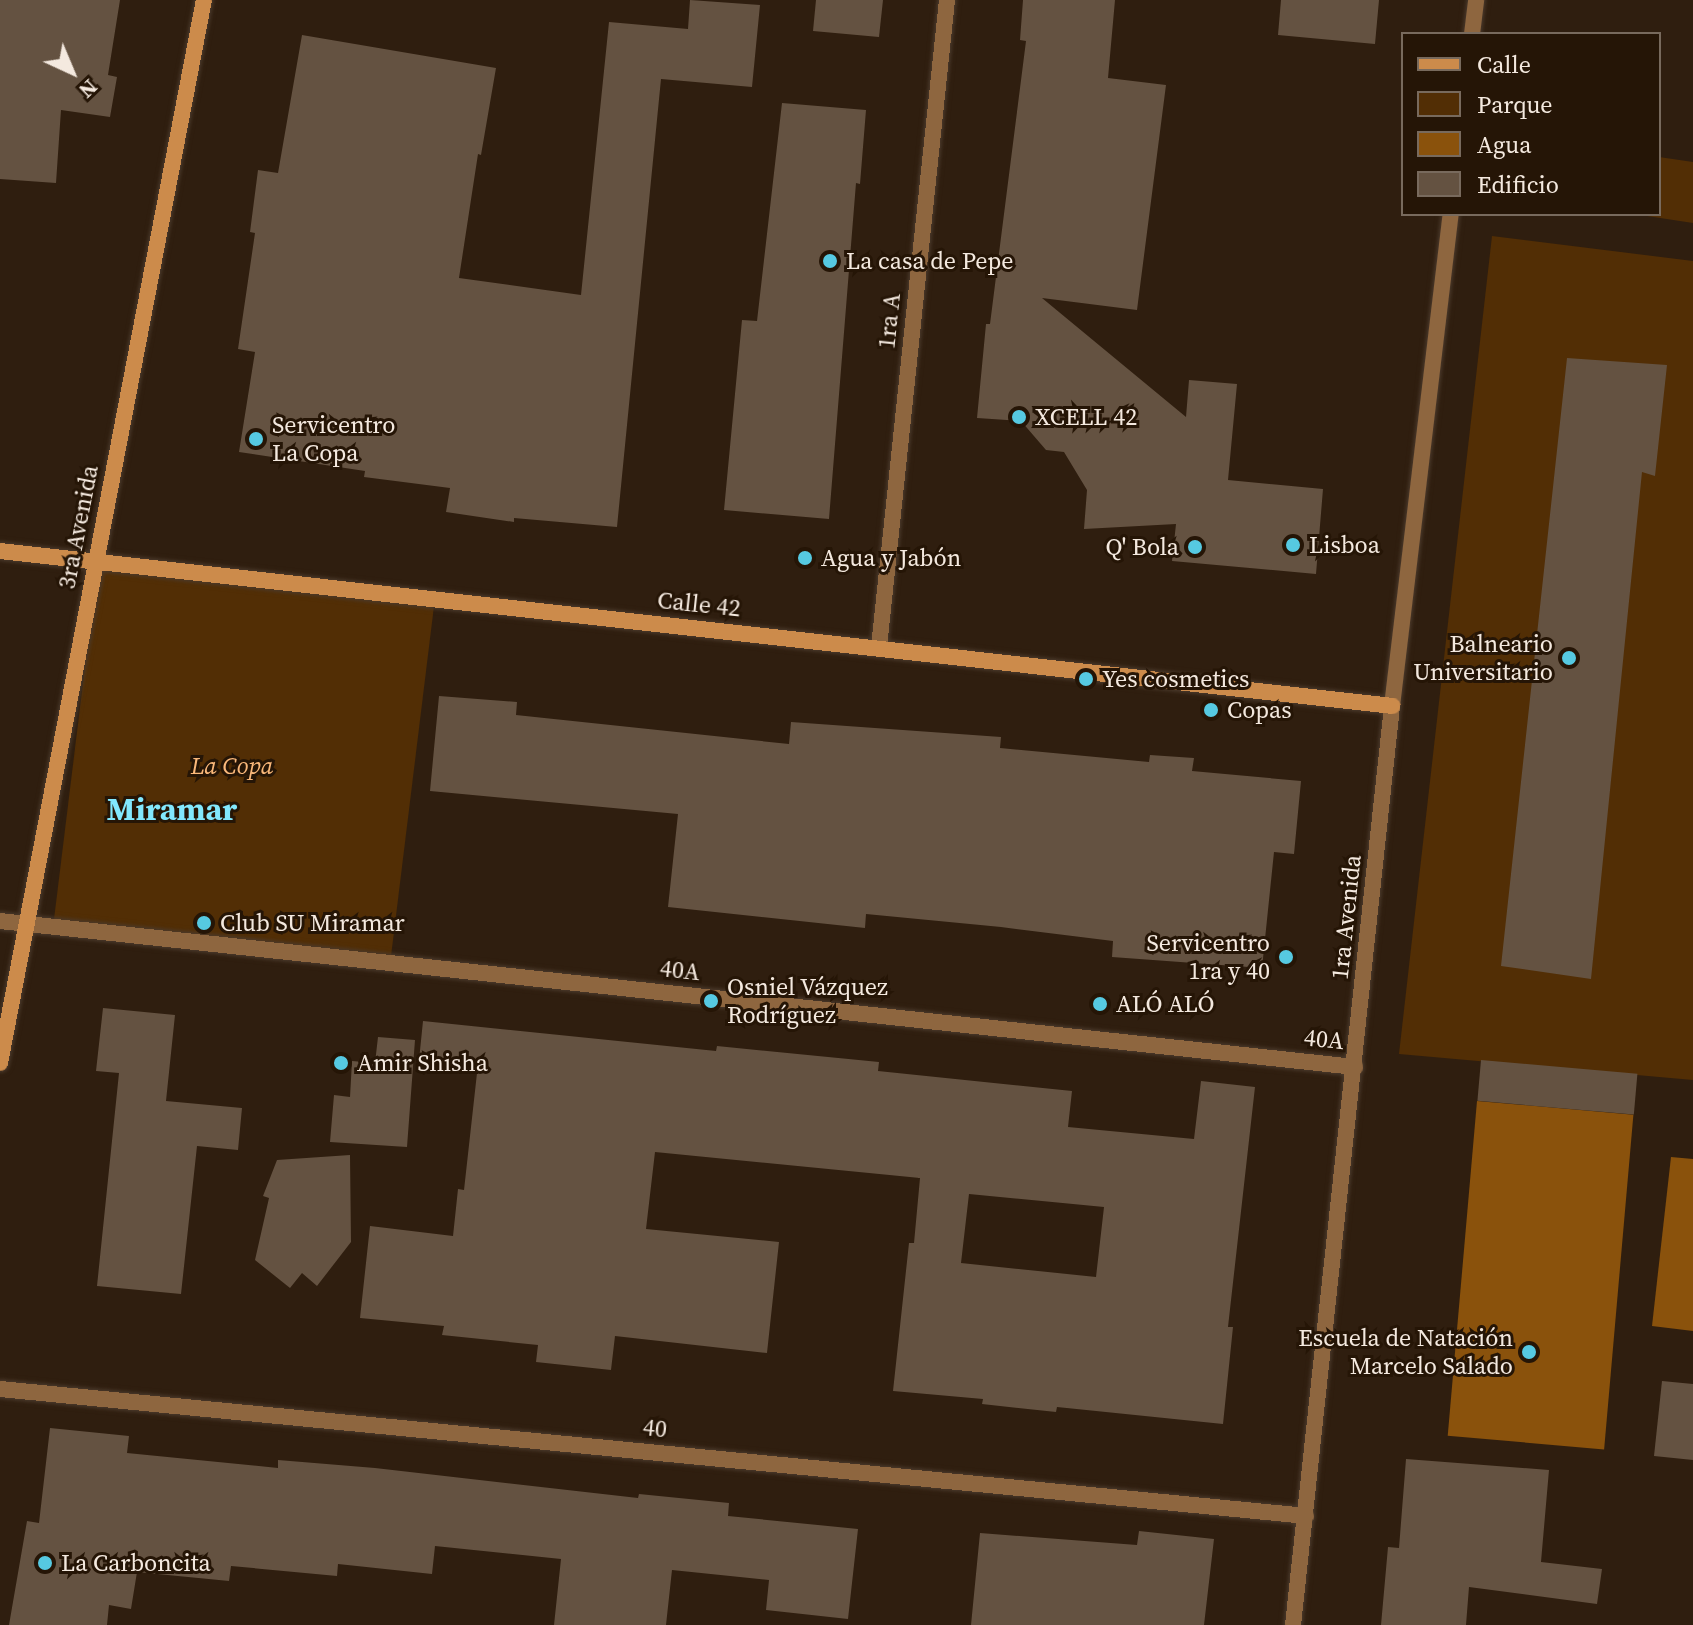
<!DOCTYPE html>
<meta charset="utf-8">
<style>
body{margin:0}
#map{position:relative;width:1693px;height:1625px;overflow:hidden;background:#2f1e0f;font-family:"Source Serif 4",serif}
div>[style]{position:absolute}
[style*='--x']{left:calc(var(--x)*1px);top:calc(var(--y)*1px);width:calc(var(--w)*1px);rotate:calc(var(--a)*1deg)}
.green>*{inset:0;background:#522e05;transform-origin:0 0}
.water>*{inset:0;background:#8a520c;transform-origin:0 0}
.building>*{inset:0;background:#645241;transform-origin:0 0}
.roads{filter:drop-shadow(0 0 2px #4b3a2c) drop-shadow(0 0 2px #4b3a2c)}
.minor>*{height:16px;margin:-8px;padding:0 8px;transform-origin:8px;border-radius:8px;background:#8e663f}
.tertiary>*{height:16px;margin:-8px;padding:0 8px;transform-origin:8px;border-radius:8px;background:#8e663f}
.secondary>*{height:16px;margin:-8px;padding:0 8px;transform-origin:8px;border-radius:8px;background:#cc8b4b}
.dots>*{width:22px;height:22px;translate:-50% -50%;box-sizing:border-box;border:4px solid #251506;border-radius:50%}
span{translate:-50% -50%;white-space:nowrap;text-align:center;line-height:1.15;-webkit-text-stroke:6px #251506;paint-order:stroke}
.poi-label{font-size:24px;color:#f4e9df}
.left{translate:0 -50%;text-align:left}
.right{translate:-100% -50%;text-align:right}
.street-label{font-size:24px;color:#f4e9df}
.park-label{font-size:24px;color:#fab87a;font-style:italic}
.district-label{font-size:32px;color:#82e8fe;font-weight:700}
.legend{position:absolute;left:1401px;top:32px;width:260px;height:184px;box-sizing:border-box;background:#251506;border:2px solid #786a5d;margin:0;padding:10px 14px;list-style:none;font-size:24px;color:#f4e9df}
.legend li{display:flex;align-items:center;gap:16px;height:40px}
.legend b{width:40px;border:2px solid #786a5d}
.north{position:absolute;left:32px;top:32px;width:80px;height:80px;-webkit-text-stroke:6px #251506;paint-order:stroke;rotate:136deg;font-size:22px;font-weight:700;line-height:32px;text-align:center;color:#f4e9df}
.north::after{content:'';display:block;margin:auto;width:28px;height:36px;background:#f4e9df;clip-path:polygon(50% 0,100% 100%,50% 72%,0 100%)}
</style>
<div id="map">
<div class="green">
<div style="clip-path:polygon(1659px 157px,1693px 162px,1693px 223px,1634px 214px,1659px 214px)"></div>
<div style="clip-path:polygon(1492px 236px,1693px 261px,1693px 1080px,1399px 1054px)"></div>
<div style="left:98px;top:561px;width:339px;height:370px;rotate:7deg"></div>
</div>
<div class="water">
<div style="left:1477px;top:1101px;width:157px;height:336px;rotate:5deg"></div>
<div style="clip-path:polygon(1671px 1157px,1693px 1159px,1693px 1331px,1652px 1326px)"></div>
</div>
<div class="building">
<div style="clip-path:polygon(0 0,120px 0,108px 75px,117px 77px,110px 117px,61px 110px,56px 183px,0 179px)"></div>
<div style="clip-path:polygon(690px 0,760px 5px,752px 87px,661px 79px,617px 527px,514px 518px,514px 522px,446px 512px,450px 488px,364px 477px,365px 471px,239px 452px,255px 352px,238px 349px,255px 233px,250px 232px,258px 170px,278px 173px,302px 35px,496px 68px,481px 155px,478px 154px,459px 278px,581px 295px,609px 22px,688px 29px)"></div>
<div style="clip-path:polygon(816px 0,883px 0,879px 37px,813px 31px)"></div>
<div style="clip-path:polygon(1023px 0,1115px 0,1108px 78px,1166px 85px,1137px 310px,1042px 298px,1186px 417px,1189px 380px,1237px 384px,1228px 480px,1323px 489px,1316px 574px,1172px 561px,1176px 524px,1084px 529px,1087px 490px,1064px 452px,1046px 450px,1021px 421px,977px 418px,986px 324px,990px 324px,1026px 41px,1020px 40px)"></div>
<div style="clip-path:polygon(1281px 0,1379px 0,1375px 44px,1278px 35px)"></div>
<div style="clip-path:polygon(782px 103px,866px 110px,860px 184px,856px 183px,829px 519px,724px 510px,742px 320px,757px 321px)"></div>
<div style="clip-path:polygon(1567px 358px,1667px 365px,1655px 476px,1642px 472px,1591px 979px,1501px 966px)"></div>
<div style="clip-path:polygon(439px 696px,517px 702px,516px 715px,789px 744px,791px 722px,1001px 737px,1000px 748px,1149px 762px,1150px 755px,1194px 758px,1192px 771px,1301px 781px,1294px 854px,1274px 852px,1262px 968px,1112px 957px,1113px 941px,1001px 927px,866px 914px,865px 928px,668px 907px,678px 814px,430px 791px)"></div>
<div style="clip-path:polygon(103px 1008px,175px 1015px,166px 1101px,242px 1108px,238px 1150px,197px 1146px,181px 1294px,97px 1286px,119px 1073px,96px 1071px)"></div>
<div style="clip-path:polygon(evenodd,423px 1021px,716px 1051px,717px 1046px,879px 1062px,878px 1071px,1072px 1091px,1068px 1127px,1194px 1139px,1201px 1081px,1255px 1087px,1228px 1327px,1233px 1327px,1223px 1424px,1057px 1407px,1056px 1412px,982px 1404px,983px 1399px,893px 1391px,909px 1243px,914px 1243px,920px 1178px,655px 1152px,646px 1229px,779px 1242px,767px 1353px,615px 1336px,611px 1370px,536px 1362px,538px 1345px,442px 1335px,444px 1326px,360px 1318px,370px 1226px,453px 1236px,458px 1189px,464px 1190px,477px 1073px,418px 1070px,423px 1021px,969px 1194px,1104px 1207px,1096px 1277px,961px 1263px,969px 1194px)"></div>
<div style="clip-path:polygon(378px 1037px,415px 1040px,407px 1147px,330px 1142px,334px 1095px,350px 1097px,352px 1061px,375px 1063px)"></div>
<div style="left:1481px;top:1060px;width:157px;height:41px;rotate:5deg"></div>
<div style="clip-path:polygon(350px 1155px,351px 1242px,317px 1286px,302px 1273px,290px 1288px,255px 1260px,269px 1198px,263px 1196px,277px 1160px)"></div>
<div style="clip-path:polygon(1662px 1381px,1693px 1384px,1693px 1460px,1654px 1456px)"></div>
<div style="clip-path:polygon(50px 1428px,129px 1436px,127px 1453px,278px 1468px,278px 1460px,375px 1468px,638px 1498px,639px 1494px,729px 1503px,728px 1516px,858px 1529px,848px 1619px,766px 1610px,769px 1580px,672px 1570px,666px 1625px,554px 1625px,561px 1559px,435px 1546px,432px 1574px,338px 1564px,337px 1576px,231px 1566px,229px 1581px,137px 1572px,131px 1609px,109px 1605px,107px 1625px,9px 1625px,27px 1521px,39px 1523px)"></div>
<div style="clip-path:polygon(1406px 1459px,1549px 1470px,1541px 1562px,1602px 1569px,1597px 1604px,1469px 1587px,1466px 1625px,1381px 1625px,1388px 1547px,1399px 1548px)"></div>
<div style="clip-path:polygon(1139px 1531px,1214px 1539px,1204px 1625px,971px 1625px,980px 1533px,1137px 1545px)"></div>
</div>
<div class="roads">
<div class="minor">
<div style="--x:879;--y:647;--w:651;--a:-84"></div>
<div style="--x:0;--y:921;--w:1363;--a:6.15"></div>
<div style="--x:0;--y:1389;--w:1312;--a:5.55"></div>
</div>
<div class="tertiary">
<div style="--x:1472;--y:34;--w:34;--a:-83"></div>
<div style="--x:1293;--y:1625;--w:924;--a:-83.85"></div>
<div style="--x:1392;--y:706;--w:496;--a:-83.2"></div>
</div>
<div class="secondary">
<div style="--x:0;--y:551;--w:1401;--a:6.35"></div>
<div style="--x:0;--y:1063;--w:1082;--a:-79.14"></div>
</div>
</div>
<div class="dots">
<div style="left:830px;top:261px;background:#56c9e1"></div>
<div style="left:1019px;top:417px;background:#56c9e1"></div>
<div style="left:256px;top:439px;background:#56c9e1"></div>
<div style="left:1293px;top:545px;background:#56c9e1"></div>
<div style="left:1195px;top:547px;background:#56c9e1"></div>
<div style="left:805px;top:558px;background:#56c9e1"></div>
<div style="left:1569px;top:658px;background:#56c9e1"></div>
<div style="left:1086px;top:679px;background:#56c9e1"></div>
<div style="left:1211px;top:710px;background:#56c9e1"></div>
<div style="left:204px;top:923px;background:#56c9e1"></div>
<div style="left:1286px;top:957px;background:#56c9e1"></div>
<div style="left:711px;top:1001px;background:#56c9e1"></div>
<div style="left:1100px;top:1004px;background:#56c9e1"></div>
<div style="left:341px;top:1063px;background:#56c9e1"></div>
<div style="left:1529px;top:1352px;background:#56c9e1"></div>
<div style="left:45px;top:1563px;background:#56c9e1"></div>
</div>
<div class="poi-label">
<span class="left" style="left:846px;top:261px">La casa de Pepe</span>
<span class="left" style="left:1035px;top:417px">XCELL 42</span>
<span class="left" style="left:272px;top:439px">Servicentro<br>La Copa</span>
<span class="left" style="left:1309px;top:545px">Lisboa</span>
<span class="right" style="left:1179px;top:547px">Q' Bola</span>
<span class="left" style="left:821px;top:558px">Agua y Jabón</span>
<span class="right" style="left:1553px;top:658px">Balneario<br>Universitario</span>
<span class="left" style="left:1102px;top:679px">Yes cosmetics</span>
<span class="left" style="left:1227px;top:710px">Copas</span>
<span class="left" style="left:220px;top:923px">Club SU Miramar</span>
<span class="right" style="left:1270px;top:957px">Servicentro<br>1ra y 40</span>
<span class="left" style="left:727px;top:1001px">Osniel Vázquez<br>Rodríguez</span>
<span class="left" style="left:1116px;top:1004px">ALÓ ALÓ</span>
<span class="left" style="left:357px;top:1063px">Amir Shisha</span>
<span class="right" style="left:1513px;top:1352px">Escuela de Natación<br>Marcelo Salado</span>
<span class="left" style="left:61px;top:1563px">La Carboncita</span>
</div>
<div class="street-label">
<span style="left:889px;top:321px;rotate:-84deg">1ra A</span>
<span style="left:78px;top:527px;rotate:-79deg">3ra Avenida</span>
<span style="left:699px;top:604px;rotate:6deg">Calle 42</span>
<span style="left:1346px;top:917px;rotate:-84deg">1ra Avenida</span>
<span style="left:680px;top:970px;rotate:6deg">40A</span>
<span style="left:1324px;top:1039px;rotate:6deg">40A</span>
<span style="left:655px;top:1428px;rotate:6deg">40</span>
</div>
<div class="park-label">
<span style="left:232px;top:766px">La Copa</span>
</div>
<div class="district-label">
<span style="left:172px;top:809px">Miramar</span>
</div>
<ul class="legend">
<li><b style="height:10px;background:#cc8b4b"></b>Calle</li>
<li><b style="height:22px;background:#522e05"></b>Parque</li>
<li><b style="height:22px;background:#8a520c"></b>Agua</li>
<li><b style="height:22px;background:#645241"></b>Edificio</li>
</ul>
<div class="north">N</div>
</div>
